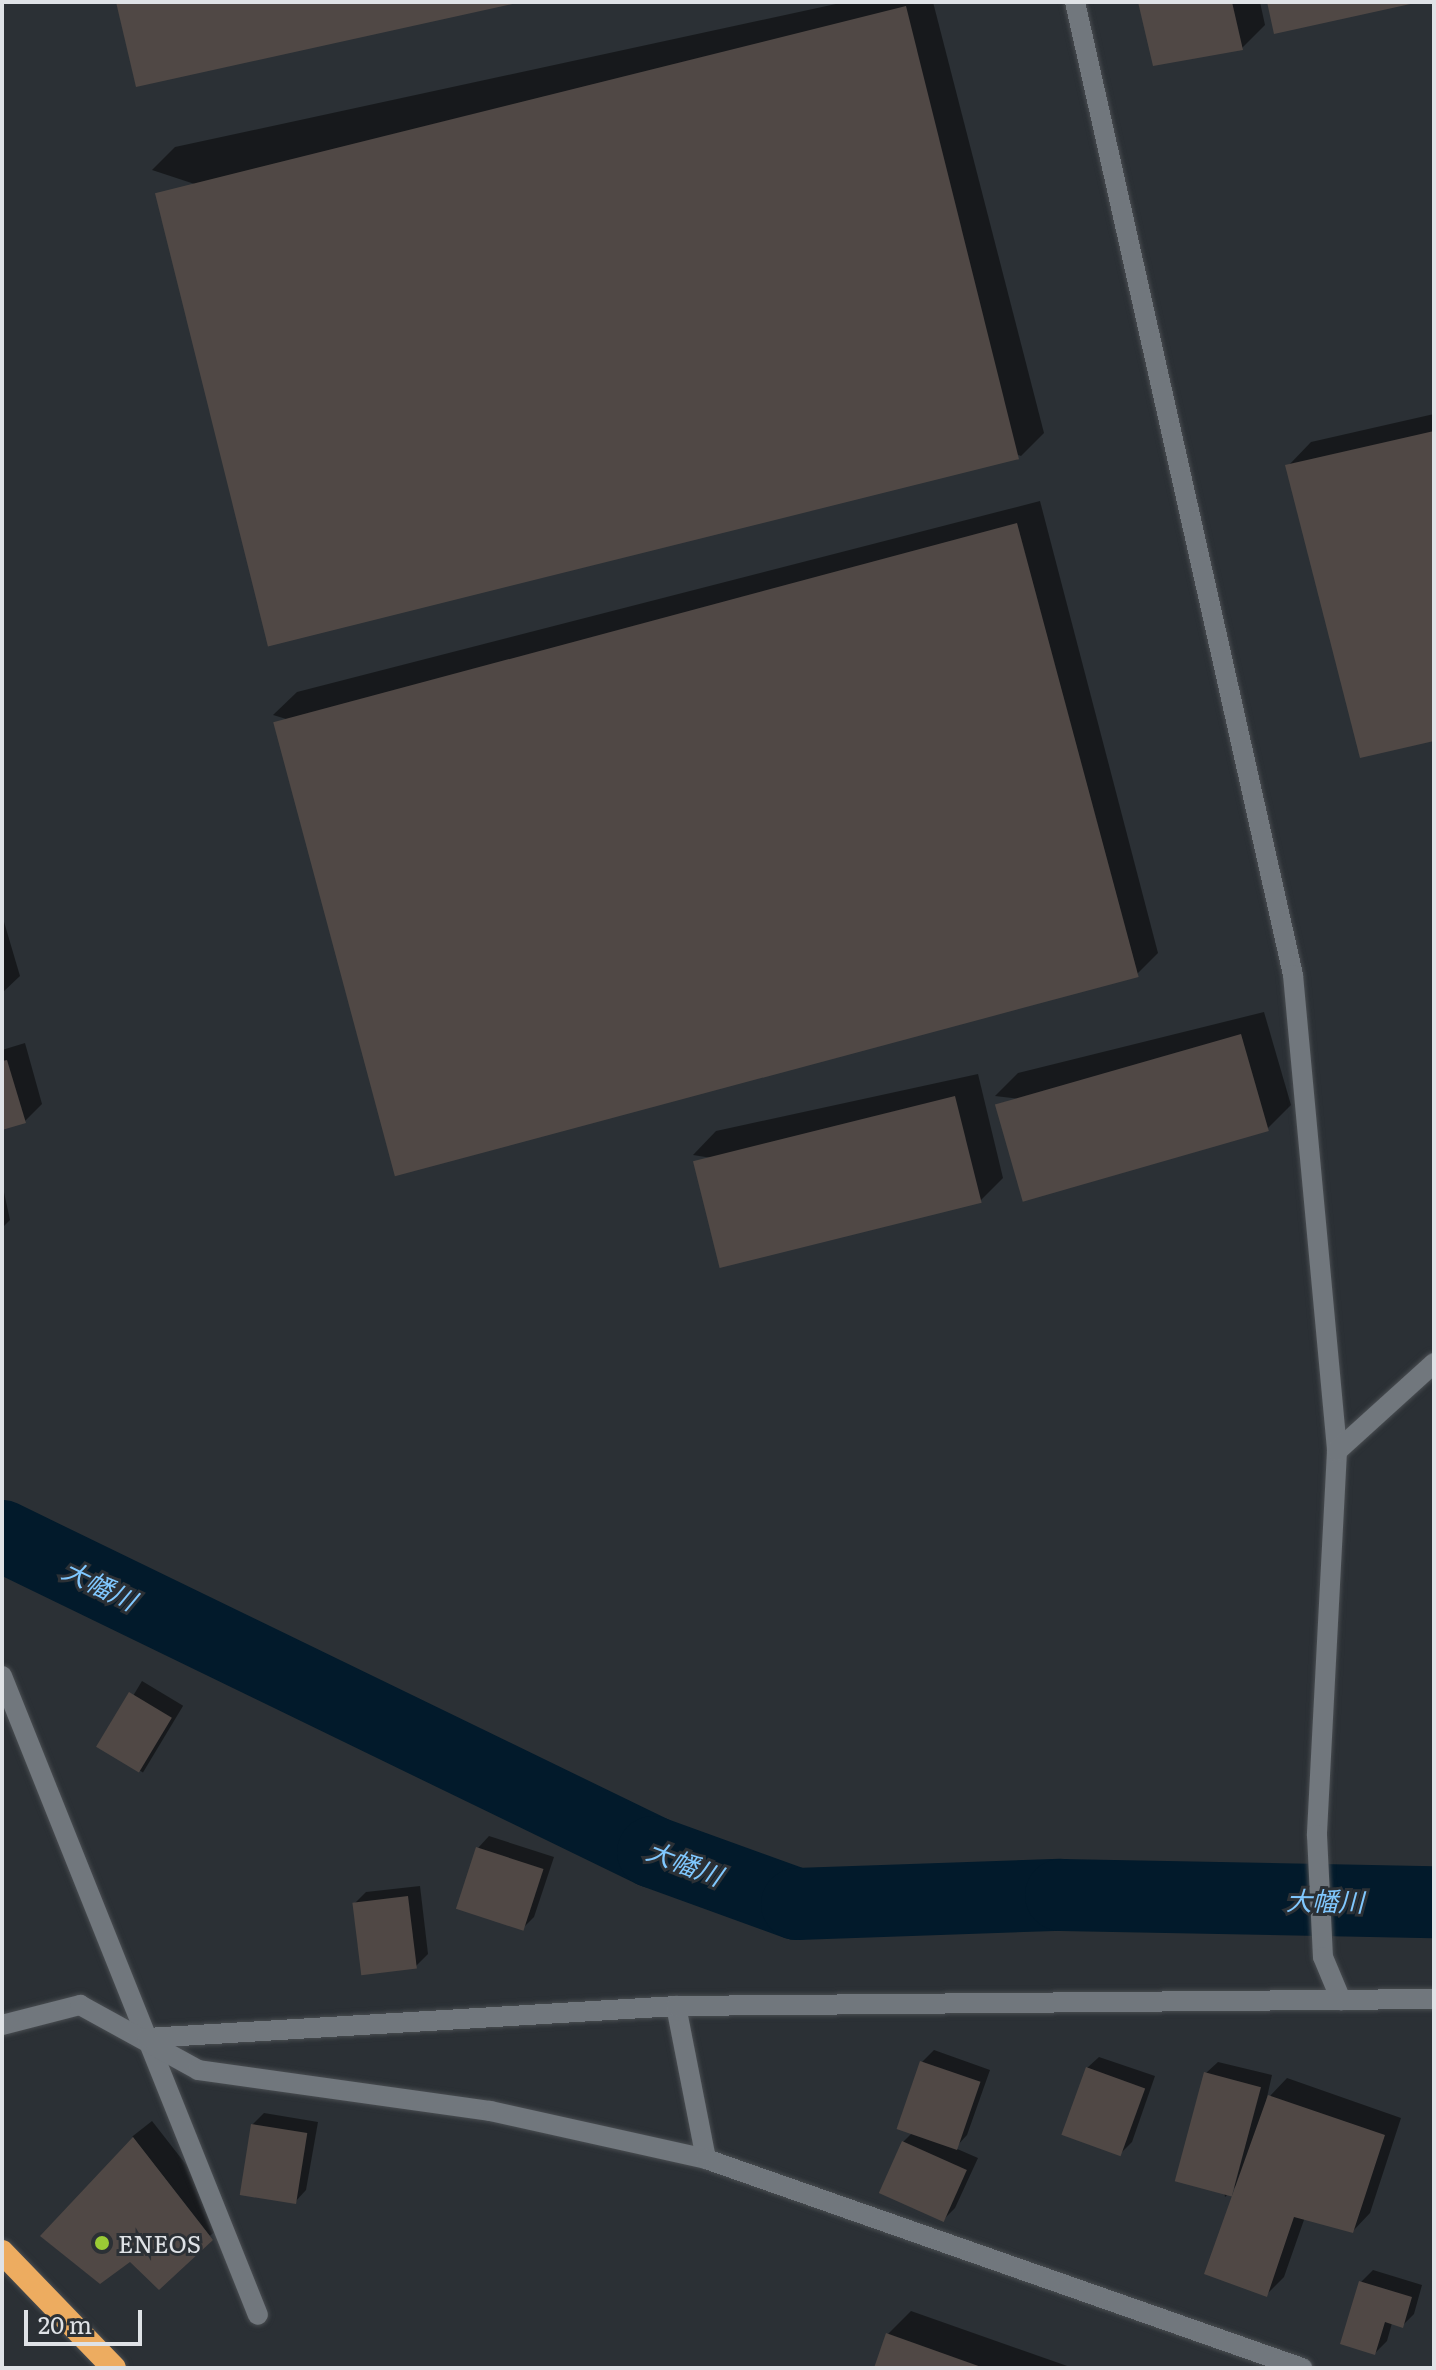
<!DOCTYPE html>
<meta charset="utf-8">
<style>
body{margin:0}
#map{position:relative;width:1436px;height:2370px;overflow:hidden;background:#2b3035;font-family:Literata,"Noto Sans JP",serif}
div>[style]{position:absolute}
[style*='--x']{left:calc(var(--x)*1px);top:calc(var(--y)*1px);width:calc(var(--w)*1px);rotate:calc(var(--a)*1deg)}
.shadow>*{inset:0;background:#0007;transform-origin:0 0}
.river>*{height:72px;margin:-36px;padding:0 36px;transform-origin:36px;border-radius:36px;background:#021a2b}
.building>*{inset:0;background:#504845;transform-origin:0 0}
.roads{filter:drop-shadow(0 0 2px #494d51) drop-shadow(0 0 2px #494d51)}
.minor>*{height:20px;margin:-10px;padding:0 10px;transform-origin:10px;border-radius:10px;background:#71777d}
.highway>*{height:24px;margin:-12px;padding:0 12px;transform-origin:12px;border-radius:12px;background:#edac60}
.dots>*{width:22px;height:22px;translate:-50% -50%;box-sizing:border-box;border:4px solid #2b3035;border-radius:50%}
span{translate:-50% -50%;white-space:nowrap;text-align:center;line-height:1.15;-webkit-text-stroke:6px #2b3035;paint-order:stroke}
.poi-label{font-size:24px;color:#dfe2e6}
.left{translate:0 -50%;text-align:left}
.water-label{font-size:26px;color:#80c8ff;font-style:italic}
.frame{position:absolute;inset:0;border:4px solid #dfe2e6;pointer-events:none}
.scale{position:absolute;left:24px;top:2310px;width:118px;height:36px;box-sizing:border-box;border:4px solid #dfe2e6;border-top:0;padding-left:10px;font-size:24px;line-height:28px;white-space:nowrap;color:#dfe2e6;-webkit-text-stroke:6px #2b3035;paint-order:stroke}
</style>
<div id="map">
<div class="shadow">
<div style="clip-path:polygon(845px 2px,933px 2px,1044px 433px,1021px 456px,152px 170px,175px 147px)"></div>
<div style="clip-path:polygon(1140px 2px,1260px 2px,1265px 25px,1242px 48px)"></div>
<div style="clip-path:polygon(1434px 414px,1434px 739px,1288px 466px,1311px 442px)"></div>
<div style="clip-path:polygon(1040px 501px,1158px 953px,1135px 976px,273px 715px,297px 692px)"></div>
<div style="clip-path:polygon(2px 915px,20px 976px,2px 993px)"></div>
<div style="clip-path:polygon(1264px 1012px,1291px 1105px,1267px 1129px,995px 1096px,1018px 1073px)"></div>
<div style="clip-path:polygon(25px 1043px,42px 1104px,25px 1121px,2px 1128px,2px 1050px)"></div>
<div style="clip-path:polygon(978px 1074px,1003px 1178px,980px 1201px,693px 1155px,716px 1131px)"></div>
<div style="clip-path:polygon(2px 1183px,10px 1220px,2px 1228px)"></div>
<div style="left:142px;top:1681px;width:48px;height:78px;rotate:31deg"></div>
<div style="clip-path:polygon(489px 1836px,554px 1857px,534px 1917px,522px 1929px,478px 1848px)"></div>
<div style="clip-path:polygon(420px 1886px,428px 1954px,416px 1966px,354px 1904px,366px 1892px)"></div>
<div style="clip-path:polygon(934px 2050px,990px 2070px,967px 2135px,955px 2148px,978px 2158px,955px 2208px,943px 2220px,903px 2142px,913px 2132px,922px 2062px)"></div>
<div style="clip-path:polygon(1099px 2057px,1155px 2076px,1132px 2142px,1121px 2153px,1087px 2068px)"></div>
<div style="clip-path:polygon(1218px 2062px,1272px 2075px,1263px 2115px,1270px 2096px,1287px 2078px,1401px 2118px,1370px 2213px,1353px 2231px,1305px 2217px,1284px 2277px,1267px 2294px,1239px 2183px,1225px 2197px,1206px 2073px)"></div>
<div style="clip-path:polygon(264px 2113px,318px 2122px,306px 2190px,295px 2202px,252px 2125px)"></div>
<div style="left:152px;top:2121px;width:126px;height:25px;rotate:52deg"></div>
<div style="clip-path:polygon(1373px 2270px,1422px 2285px,1414px 2314px,1402px 2326px,1392px 2323px,1387px 2341px,1375px 2353px,1361px 2282px)"></div>
<div style="clip-path:polygon(911px 2311px,1073px 2368px,876px 2368px,888px 2334px)"></div>
</div>
<div class="river">
<div style="--x:2;--y:1536;--w:724;--a:25.89"></div>
<div style="--x:653;--y:1852;--w:153;--a:19.9"></div>
<div style="--x:797;--y:1904;--w:264;--a:-2"></div>
<div style="--x:1061;--y:1895;--w:373;--a:1.1"></div>
</div>
<div class="building">
<div style="clip-path:polygon(116px 2px,516px 2px,517px 3px,136px 87px)"></div>
<div style="clip-path:polygon(1138px 2px,1232px 2px,1243px 50px,1153px 66px)"></div>
<div style="clip-path:polygon(1267px 2px,1415px 2px,1415px 3px,1274px 34px)"></div>
<div style="left:906px;top:6px;width:467px;height:774px;rotate:76deg"></div>
<div style="clip-path:polygon(1434px 431px,1434px 741px,1360px 758px,1285px 465px)"></div>
<div style="left:1017px;top:523px;width:470px;height:770px;rotate:75deg"></div>
<div style="left:1241px;top:1034px;width:101px;height:256px;rotate:74deg"></div>
<div style="clip-path:polygon(7px 1060px,26px 1123px,2px 1130px,2px 1061px)"></div>
<div style="left:955px;top:1096px;width:110px;height:270px;rotate:76deg"></div>
<div style="left:129px;top:1692px;width:50px;height:64px;rotate:31deg"></div>
<div style="left:476px;top:1847px;width:71px;height:65px;rotate:18deg"></div>
<div style="left:408px;top:1896px;width:73px;height:56px;rotate:83deg"></div>
<div style="left:920px;top:2061px;width:64px;height:72px;rotate:19deg"></div>
<div style="left:1086px;top:2067px;width:63px;height:72px;rotate:20deg"></div>
<div style="left:1204px;top:2072px;width:59px;height:113px;rotate:15deg"></div>
<div style="clip-path:polygon(1268px 2095px,1385px 2135px,1353px 2233px,1294px 2217px,1267px 2297px,1204px 2274px)"></div>
<div style="left:251px;top:2124px;width:57px;height:72px;rotate:9deg"></div>
<div style="clip-path:polygon(133px 2137px,213px 2240px,159px 2290px,130px 2262px,100px 2284px,40px 2236px)"></div>
<div style="left:902px;top:2141px;width:71px;height:57px;rotate:24deg"></div>
<div style="clip-path:polygon(1359px 2281px,1412px 2297px,1403px 2328px,1385px 2322px,1375px 2355px,1340px 2344px)"></div>
<div style="clip-path:polygon(886px 2333px,984px 2368px,874px 2368px)"></div>
</div>
<div class="roads">
<div class="minor">
<div style="--x:1075;--y:2;--w:997;--a:77.37"></div>
<div style="--x:1293;--y:975;--w:478;--a:84.7"></div>
<div style="--x:1337;--y:1451;--w:385;--a:93"></div>
<div style="--x:1317;--y:1835;--w:122;--a:87.2"></div>
<div style="--x:1323;--y:1957;--w:47;--a:67.3"></div>
<div style="--x:1337;--y:1451;--w:131;--a:-42.2"></div>
<div style="--x:2;--y:1676;--w:688;--a:68.17"></div>
<div style="--x:676;--y:2006;--w:156;--a:78.9"></div>
<div style="--x:2;--y:2025;--w:81;--a:-14.4"></div>
<div style="--x:80;--y:2005;--w:135;--a:28.8"></div>
<div style="--x:198;--y:2070;--w:295;--a:8"></div>
<div style="--x:490;--y:2111;--w:221;--a:12.5"></div>
<div style="--x:706;--y:2159;--w:632;--a:19.32"></div>
<div style="--x:147;--y:2038;--w:530;--a:-3.46"></div>
<div style="--x:676;--y:2006;--w:758;--a:-0.53"></div>
</div>
<div class="highway">
<div style="--x:2;--y:2252;--w:161;--a:46"></div>
</div>
</div>
<div class="dots">
<div style="left:102px;top:2243px;background:#9acb35"></div>
</div>
<div class="poi-label">
<span class="left" style="left:118px;top:2243px">ENEOS</span>
</div>
<div class="water-label">
<span style="left:100px;top:1584px;rotate:26deg">大幡川</span>
<span style="left:685px;top:1862px;rotate:21deg">大幡川</span>
<span style="left:1325px;top:1900px;rotate:1deg">大幡川</span>
</div>
<div class="frame"></div>
<div class="scale">20 m</div>
</div>
